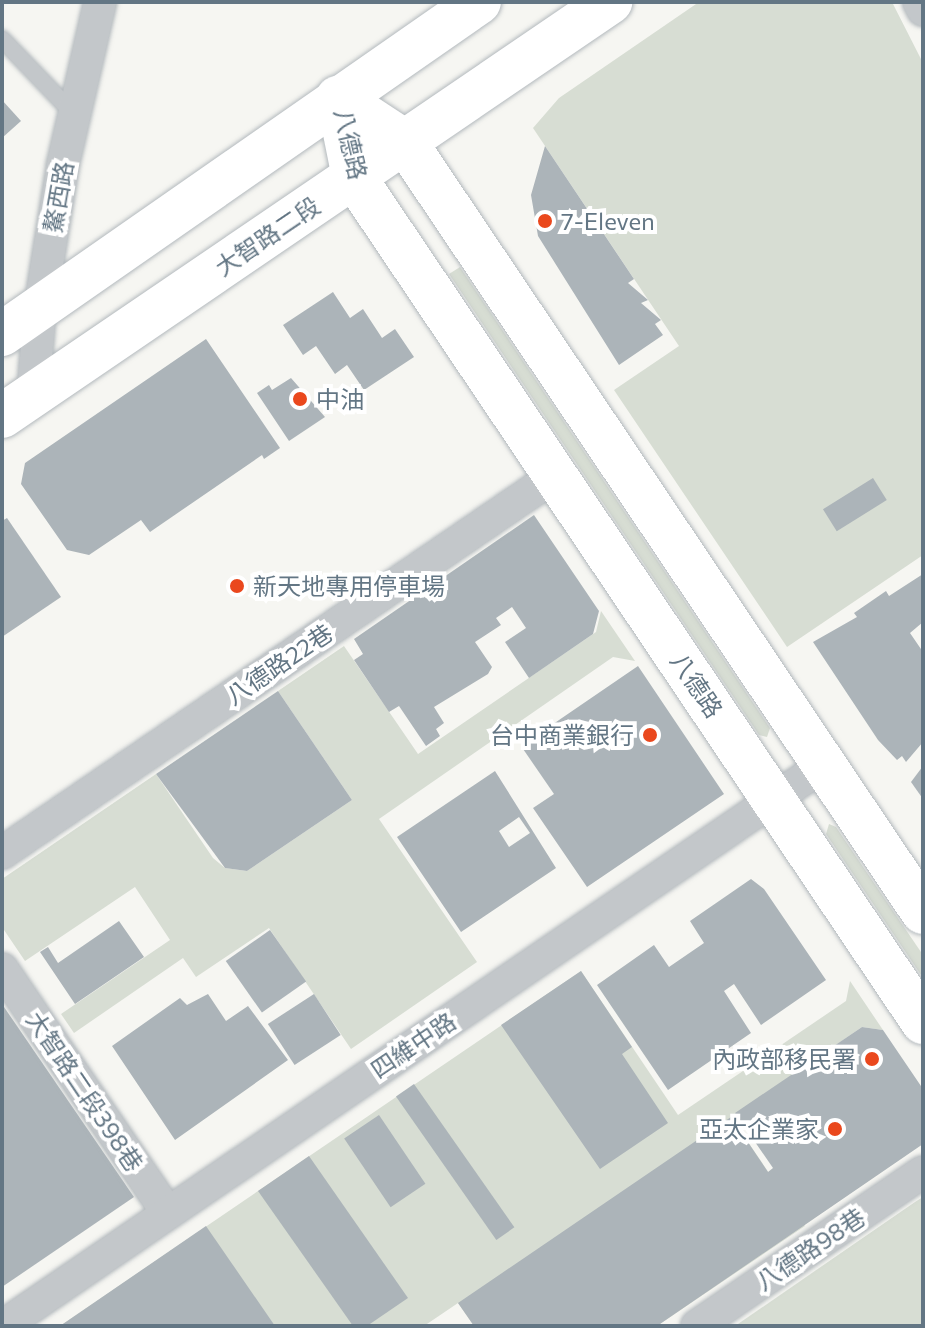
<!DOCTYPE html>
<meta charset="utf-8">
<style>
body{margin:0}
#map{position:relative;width:925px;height:1328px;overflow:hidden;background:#f6f6f2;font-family:Commissioner,"Noto Sans TC",sans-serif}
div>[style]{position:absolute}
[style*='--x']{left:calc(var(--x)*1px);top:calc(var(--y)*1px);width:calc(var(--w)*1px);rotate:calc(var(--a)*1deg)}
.green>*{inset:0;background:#d7ddd3}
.building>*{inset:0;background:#acb4b9;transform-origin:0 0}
.roads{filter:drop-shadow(0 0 2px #b3b9bd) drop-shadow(0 0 2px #b3b9bd)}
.lane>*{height:16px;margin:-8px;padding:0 8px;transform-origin:8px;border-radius:8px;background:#c3c7ca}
.street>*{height:32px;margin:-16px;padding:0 16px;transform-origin:16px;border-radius:16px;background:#c3c7ca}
.secondary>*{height:44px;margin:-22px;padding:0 22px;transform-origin:22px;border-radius:22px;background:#fff}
.dots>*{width:22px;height:22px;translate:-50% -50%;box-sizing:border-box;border:4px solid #fff;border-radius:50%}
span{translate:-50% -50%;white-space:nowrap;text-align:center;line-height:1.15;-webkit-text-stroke:8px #fff;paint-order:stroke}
.street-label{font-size:24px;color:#637684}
.poi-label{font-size:24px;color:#637684}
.left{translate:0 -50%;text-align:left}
.right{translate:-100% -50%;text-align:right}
.frame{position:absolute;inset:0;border:4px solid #637684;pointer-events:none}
</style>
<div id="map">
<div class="green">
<div style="clip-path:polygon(699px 2px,892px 2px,923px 63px,923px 555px,787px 647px,614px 390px,679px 346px,533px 128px,559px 98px)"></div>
<div style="clip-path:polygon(460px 267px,770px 728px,767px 737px,759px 735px,449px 274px)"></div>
<div style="clip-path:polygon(601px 611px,635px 661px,613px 657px,379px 819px,477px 962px,351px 1049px,269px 928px,196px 977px,183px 958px,74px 1033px,61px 1014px,170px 940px,135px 887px,25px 961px,2px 927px,2px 879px,156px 774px,213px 858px,225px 868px,247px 871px,352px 800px,278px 691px,344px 646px,418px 754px,596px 632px)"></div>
<div style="clip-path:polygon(829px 824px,836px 827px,923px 955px,923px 978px,826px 834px)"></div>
<div style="clip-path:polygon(581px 971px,678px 1115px,846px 1001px,850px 981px,883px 1030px,862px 1027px,731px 1117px,805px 1226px,657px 1326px,474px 1326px,458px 1303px,424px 1326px,60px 1326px)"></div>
<div style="clip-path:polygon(923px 1197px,923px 1326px,735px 1326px,915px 1202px)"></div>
</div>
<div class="building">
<div style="clip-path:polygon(2px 100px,21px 121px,2px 138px)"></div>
<div style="clip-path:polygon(545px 146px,634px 279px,628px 283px,648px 300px,641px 303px,661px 320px,655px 324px,663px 335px,619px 365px,538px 236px,531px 195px)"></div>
<div style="clip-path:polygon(333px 292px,350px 318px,363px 309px,382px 338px,395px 329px,414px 357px,364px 390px,347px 365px,335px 374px,316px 346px,303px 355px,283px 325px)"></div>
<div style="clip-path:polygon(206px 339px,280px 448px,264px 459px,262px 455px,150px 532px,141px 520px,89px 555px,67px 550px,21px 484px,25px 463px)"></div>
<div style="clip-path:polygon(291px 378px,325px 417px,289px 441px,257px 393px,269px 385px,272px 390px)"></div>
<div style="left:873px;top:478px;width:26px;height:59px;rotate:58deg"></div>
<div style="clip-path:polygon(534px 515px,599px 611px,593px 634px,529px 678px,505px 642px,526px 628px,512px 607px,496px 618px,501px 625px,475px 642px,492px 667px,488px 674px,434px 707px,444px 723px,436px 729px,440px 736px,426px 746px,399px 706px,389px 712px,354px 660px,363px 654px,354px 639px)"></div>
<div style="clip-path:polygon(7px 518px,61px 597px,2px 637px,2px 521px)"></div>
<div style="clip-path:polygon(923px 574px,923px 622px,910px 633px,923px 652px,923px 742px,906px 762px,902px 756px,897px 760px,878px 740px,813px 642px,857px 617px,854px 613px,886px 591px,889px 596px)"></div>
<div style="clip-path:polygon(638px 666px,724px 794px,587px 887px,533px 808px,554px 794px,521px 746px)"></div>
<div style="clip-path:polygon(278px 691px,352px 800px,247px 871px,225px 868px,156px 774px)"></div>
<div style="clip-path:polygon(923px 766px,923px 799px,911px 782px)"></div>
<div style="clip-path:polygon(evenodd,495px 771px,556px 868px,461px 932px,397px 837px,495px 771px,519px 817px,530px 833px,509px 847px,499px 831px,519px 817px)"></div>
<div style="clip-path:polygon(751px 879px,764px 889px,826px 980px,761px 1025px,734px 984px,724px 991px,751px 1033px,668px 1090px,597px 985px,654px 945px,669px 967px,704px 943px,690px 921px)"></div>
<div style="clip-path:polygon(119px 921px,144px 957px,75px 1004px,40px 952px,48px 947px,58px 963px)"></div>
<div style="left:270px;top:930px;width:63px;height:54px;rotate:55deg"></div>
<div style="clip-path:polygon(581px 971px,632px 1047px,622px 1054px,668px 1123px,600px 1169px,501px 1025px)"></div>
<div style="clip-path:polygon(208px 994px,226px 1021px,248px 1006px,288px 1060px,175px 1140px,112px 1046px,180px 998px,187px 1005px)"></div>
<div style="left:314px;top:994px;width:49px;height:55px;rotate:57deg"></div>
<div style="clip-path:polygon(2px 1004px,134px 1197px,2px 1287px)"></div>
<div style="clip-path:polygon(862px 1027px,883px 1030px,923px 1089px,923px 1144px,657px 1326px,474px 1326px,458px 1303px,731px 1117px,768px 1172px,773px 1168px,735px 1113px)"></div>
<div style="left:414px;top:1084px;width:175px;height:22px;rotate:55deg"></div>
<div style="left:379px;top:1115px;width:83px;height:42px;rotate:56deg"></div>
<div style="clip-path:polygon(309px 1156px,408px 1298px,367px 1326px,353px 1326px,258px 1191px)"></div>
<div style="clip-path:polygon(206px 1226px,275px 1326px,60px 1326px)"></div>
</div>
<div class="roads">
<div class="lane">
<div style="--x:2;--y:39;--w:103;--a:46.2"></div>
</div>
<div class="street">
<div style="--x:919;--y:2;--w:9;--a:63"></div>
<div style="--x:33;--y:394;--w:86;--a:-85.3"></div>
<div style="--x:40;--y:308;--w:146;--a:-80.9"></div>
<div style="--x:63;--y:164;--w:166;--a:-77.1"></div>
<div style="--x:2;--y:853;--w:671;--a:-34.31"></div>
<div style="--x:2;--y:969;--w:295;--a:55.8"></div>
<div style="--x:3;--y:1326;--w:994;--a:-34.35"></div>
<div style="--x:697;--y:1326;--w:273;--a:-34.3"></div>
</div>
<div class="secondary">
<div style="--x:338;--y:98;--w:81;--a:78.6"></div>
<div style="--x:354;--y:177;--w:1019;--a:56.04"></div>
<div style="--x:338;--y:98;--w:80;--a:33.3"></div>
<div style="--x:405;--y:142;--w:928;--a:56.07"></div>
<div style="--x:2;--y:334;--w:581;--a:-34.84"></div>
<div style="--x:2;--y:416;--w:736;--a:-34.25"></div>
</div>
</div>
<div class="dots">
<div style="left:545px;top:221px;background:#ea481d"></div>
<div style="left:300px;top:399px;background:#ea481d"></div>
<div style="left:237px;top:586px;background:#ea481d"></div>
<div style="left:650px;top:735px;background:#ea481d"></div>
<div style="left:872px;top:1059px;background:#ea481d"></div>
<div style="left:835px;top:1129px;background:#ea481d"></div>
</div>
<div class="street-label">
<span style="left:351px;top:144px;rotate:77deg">八德路</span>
<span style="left:58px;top:197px;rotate:-80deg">鰲西路</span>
<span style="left:267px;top:236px;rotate:-34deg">大智路二段</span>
<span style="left:279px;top:664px;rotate:-34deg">八德路22巷</span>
<span style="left:697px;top:685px;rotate:56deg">八德路</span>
<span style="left:413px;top:1045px;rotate:-34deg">四維中路</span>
<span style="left:85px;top:1091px;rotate:56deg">大智路二段398巷</span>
<span style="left:810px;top:1249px;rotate:-34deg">八德路98巷</span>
</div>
<div class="poi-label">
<span class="left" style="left:561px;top:221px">7-Eleven</span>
<span class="left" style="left:316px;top:399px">中油</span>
<span class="left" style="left:253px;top:586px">新天地專用停車場</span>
<span class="right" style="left:634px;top:735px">台中商業銀行</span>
<span class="right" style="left:856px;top:1059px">內政部移民署</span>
<span class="right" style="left:819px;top:1129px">亞太企業家</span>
</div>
<div class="frame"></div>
</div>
